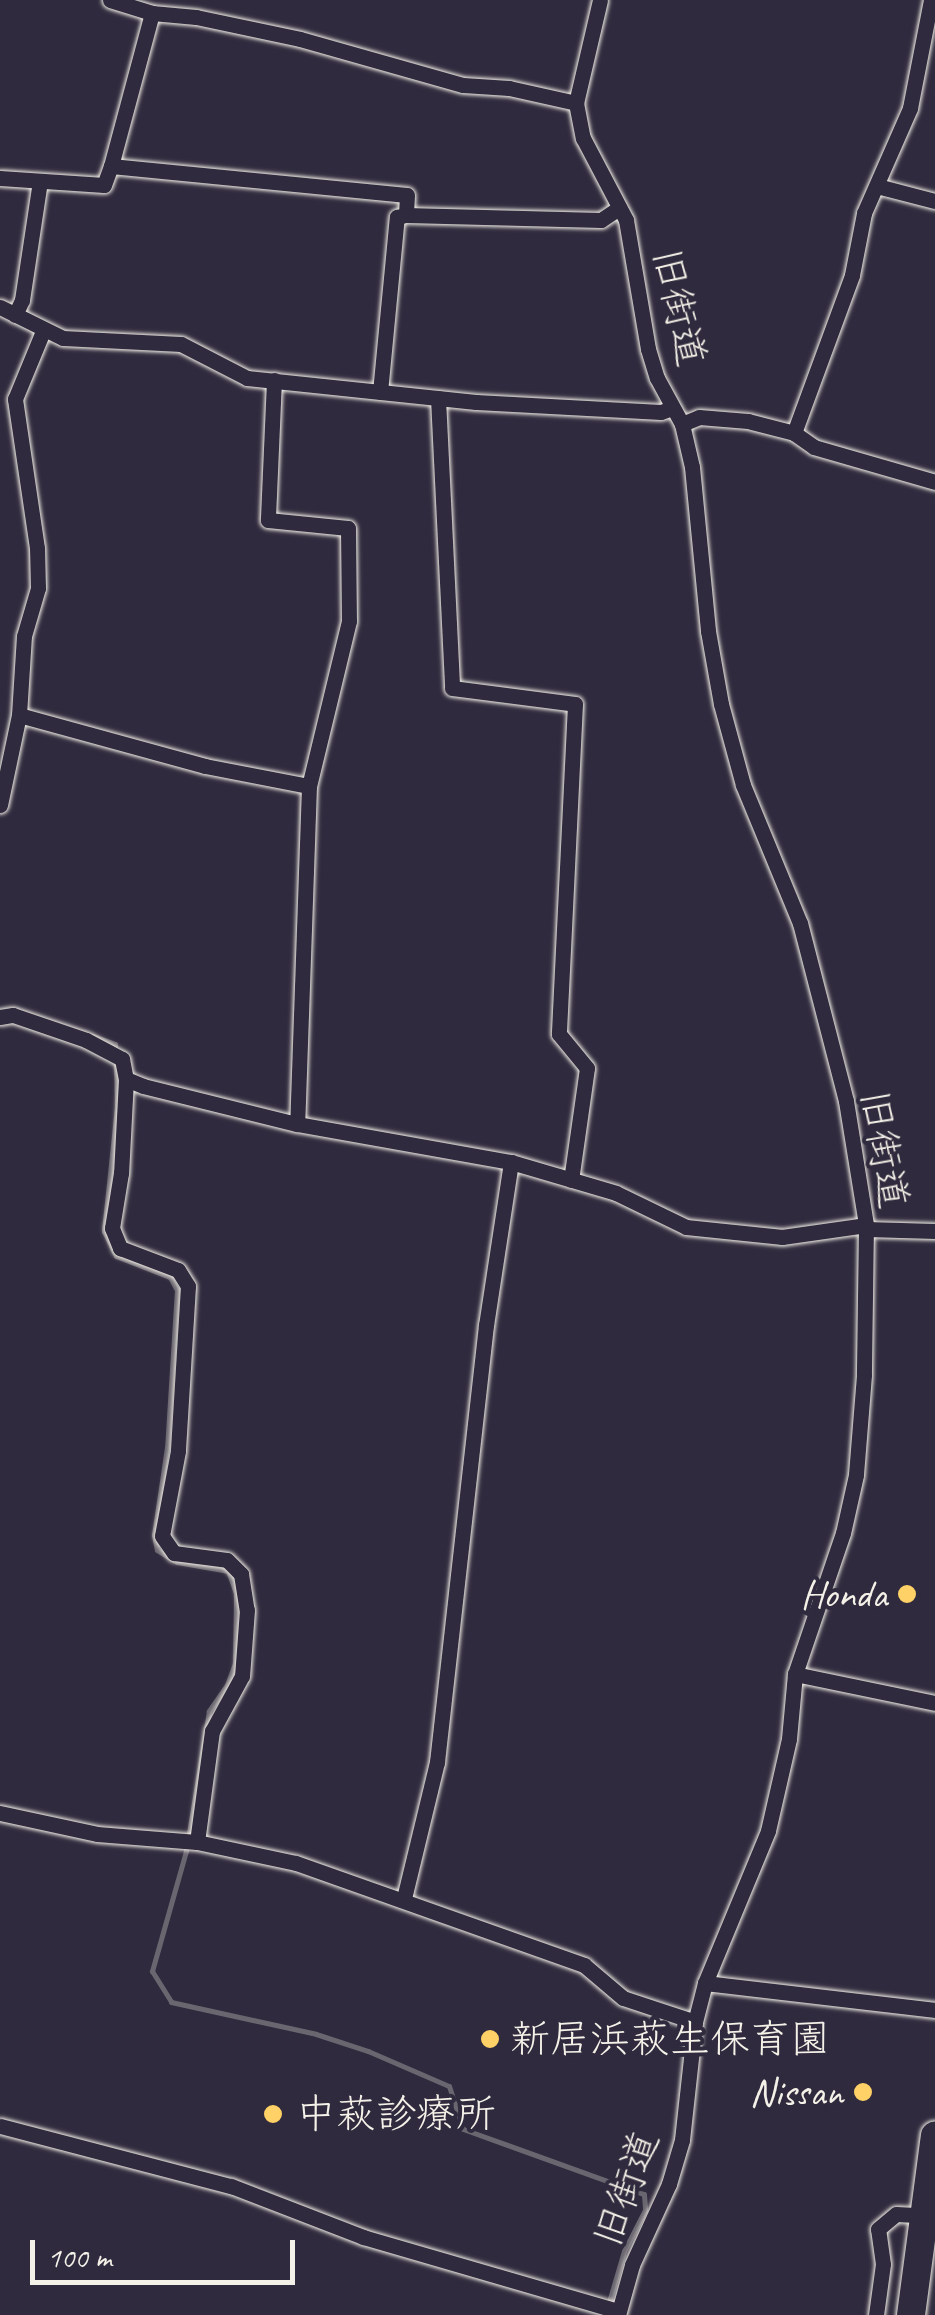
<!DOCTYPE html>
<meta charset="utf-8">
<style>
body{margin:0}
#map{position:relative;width:935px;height:2315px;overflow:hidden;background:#2f2a3d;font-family:Caveat,"Klee One",sans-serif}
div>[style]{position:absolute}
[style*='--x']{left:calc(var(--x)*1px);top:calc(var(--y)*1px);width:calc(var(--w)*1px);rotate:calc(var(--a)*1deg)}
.stream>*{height:5px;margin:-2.5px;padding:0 2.5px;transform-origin:2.5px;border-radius:2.5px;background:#6a6670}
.roads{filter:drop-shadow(0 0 2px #f4f1e8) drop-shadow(0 0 2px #f4f1e8)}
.street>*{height:15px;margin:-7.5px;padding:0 7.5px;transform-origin:7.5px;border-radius:7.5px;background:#2f2a3d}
.highway>*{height:28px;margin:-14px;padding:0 14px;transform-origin:14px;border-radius:14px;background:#2f2a3d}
.dots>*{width:28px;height:28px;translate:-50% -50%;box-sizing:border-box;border:5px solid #2f2a3d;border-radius:50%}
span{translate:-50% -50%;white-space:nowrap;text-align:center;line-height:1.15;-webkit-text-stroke:8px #2f2a3d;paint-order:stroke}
.street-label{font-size:40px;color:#f4f1e8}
.poi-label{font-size:40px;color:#f4f1e8}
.right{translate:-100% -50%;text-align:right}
.left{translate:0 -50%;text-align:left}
.scale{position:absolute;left:30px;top:2240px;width:265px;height:45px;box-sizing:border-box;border:5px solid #f4f1e8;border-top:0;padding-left:12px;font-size:30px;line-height:35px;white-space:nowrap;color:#f4f1e8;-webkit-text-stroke:8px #2f2a3d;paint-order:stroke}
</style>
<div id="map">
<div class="stream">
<div style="--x:93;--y:1036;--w:23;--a:20"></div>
<div style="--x:115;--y:1044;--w:5;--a:90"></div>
<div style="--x:116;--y:1060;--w:47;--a:88.8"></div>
<div style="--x:117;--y:1107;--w:125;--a:96"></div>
<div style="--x:104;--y:1231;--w:28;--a:64"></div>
<div style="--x:116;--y:1256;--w:58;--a:21.3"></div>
<div style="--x:170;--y:1277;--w:15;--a:62"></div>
<div style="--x:177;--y:1290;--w:157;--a:93.6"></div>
<div style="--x:167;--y:1447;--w:89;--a:98.4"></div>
<div style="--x:154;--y:1535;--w:15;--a:79"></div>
<div style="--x:157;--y:1550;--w:23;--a:31"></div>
<div style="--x:177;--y:1562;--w:52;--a:10"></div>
<div style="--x:228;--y:1571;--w:23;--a:70"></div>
<div style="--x:236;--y:1593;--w:70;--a:90.8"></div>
<div style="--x:235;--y:1663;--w:23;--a:110"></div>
<div style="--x:227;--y:1685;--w:32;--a:125"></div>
<div style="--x:209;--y:1711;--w:142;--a:99.3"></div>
<div style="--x:186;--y:1851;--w:125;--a:105.8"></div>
<div style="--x:152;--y:1971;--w:36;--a:58"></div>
<div style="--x:171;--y:2002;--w:148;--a:12.4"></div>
<div style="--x:316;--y:2034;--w:55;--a:18.1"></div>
<div style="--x:368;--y:2051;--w:88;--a:23.4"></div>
<div style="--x:449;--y:2086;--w:45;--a:72"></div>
<div style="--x:463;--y:2129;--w:192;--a:19.8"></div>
<div style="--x:644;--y:2194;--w:16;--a:86"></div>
<div style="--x:645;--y:2210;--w:46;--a:117.1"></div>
<div style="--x:624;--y:2251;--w:56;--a:106.5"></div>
</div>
<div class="roads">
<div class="street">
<div style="--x:110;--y:0;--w:44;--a:17.2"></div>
<div style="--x:152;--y:13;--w:44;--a:5.2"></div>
<div style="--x:196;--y:17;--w:106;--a:11.9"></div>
<div style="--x:300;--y:39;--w:169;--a:15.8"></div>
<div style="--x:463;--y:85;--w:46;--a:3.7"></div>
<div style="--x:509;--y:88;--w:69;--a:12.6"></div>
<div style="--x:600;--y:0;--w:106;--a:103.1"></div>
<div style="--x:576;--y:103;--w:36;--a:79"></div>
<div style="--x:583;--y:138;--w:93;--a:62.3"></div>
<div style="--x:626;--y:220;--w:131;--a:80.3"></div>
<div style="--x:648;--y:349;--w:30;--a:73"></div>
<div style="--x:657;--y:378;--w:52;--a:61.5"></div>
<div style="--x:682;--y:424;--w:44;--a:76.9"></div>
<div style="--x:692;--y:467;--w:165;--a:84.4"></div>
<div style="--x:708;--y:631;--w:74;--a:79.9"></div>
<div style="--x:721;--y:704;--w:84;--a:74.8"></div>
<div style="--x:743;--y:785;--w:149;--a:67.6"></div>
<div style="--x:800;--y:923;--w:184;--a:75.5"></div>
<div style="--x:846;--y:1101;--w:126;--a:80.8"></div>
<div style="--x:866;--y:1225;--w:150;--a:90.8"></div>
<div style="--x:864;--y:1375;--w:100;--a:94.6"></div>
<div style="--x:856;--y:1475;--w:59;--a:102.6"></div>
<div style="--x:843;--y:1533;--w:149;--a:108.8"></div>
<div style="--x:795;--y:1674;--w:65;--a:95.3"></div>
<div style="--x:789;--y:1739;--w:94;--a:102.9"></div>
<div style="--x:768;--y:1831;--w:165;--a:112.5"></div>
<div style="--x:705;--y:1983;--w:40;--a:104.4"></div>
<div style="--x:695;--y:2022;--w:119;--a:96.3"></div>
<div style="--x:682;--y:2140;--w:46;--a:106.5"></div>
<div style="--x:669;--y:2184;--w:89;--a:114.6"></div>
<div style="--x:632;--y:2265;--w:52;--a:105.6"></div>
<div style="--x:152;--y:13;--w:158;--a:105"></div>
<div style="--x:111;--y:166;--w:297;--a:5.6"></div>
<div style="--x:407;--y:195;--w:20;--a:93"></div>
<div style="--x:406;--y:215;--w:195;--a:1.5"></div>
<div style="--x:601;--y:220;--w:22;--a:-34"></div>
<div style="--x:0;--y:178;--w:104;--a:3.9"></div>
<div style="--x:104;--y:185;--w:20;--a:-70"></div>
<div style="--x:877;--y:186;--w:60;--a:14.5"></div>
<div style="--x:0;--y:307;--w:70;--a:26.2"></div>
<div style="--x:63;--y:338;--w:118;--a:2.9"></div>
<div style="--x:181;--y:344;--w:74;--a:27.3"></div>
<div style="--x:247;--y:378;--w:230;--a:6"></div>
<div style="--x:476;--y:402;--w:185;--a:3.1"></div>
<div style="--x:661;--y:412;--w:12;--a:-20"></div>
<div style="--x:15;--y:315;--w:17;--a:-65"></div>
<div style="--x:22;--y:300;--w:120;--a:-81.4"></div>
<div style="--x:274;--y:380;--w:140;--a:92.5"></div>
<div style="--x:268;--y:520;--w:80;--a:5.7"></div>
<div style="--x:348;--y:528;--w:93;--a:89.4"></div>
<div style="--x:349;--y:621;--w:170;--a:103.6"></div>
<div style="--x:380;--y:392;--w:176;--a:-84.5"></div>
<div style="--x:397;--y:217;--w:9;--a:-13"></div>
<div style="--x:438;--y:398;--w:290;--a:87.2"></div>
<div style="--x:452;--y:688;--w:124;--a:7.4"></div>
<div style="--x:575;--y:704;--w:330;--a:92.8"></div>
<div style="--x:559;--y:1034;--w:44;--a:50.5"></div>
<div style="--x:587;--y:1068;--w:113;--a:98.1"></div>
<div style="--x:682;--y:424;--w:18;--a:-22"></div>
<div style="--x:699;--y:417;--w:49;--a:4.7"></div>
<div style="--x:748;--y:421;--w:48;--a:14.6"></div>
<div style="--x:794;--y:433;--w:24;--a:35"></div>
<div style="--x:814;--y:447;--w:126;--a:16.1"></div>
<div style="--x:794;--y:433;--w:168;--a:-69.8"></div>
<div style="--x:852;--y:275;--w:63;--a:-79"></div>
<div style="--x:864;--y:213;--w:115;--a:-66.3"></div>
<div style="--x:910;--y:108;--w:110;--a:-79"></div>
<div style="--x:19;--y:715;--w:79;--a:-86.4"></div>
<div style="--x:24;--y:636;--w:50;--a:-73.7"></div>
<div style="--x:38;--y:588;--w:40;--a:-91.4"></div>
<div style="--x:37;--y:548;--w:151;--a:-98.4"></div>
<div style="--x:15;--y:399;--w:74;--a:-67.6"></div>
<div style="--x:0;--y:805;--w:92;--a:-78.1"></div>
<div style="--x:19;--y:715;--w:193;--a:15.3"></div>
<div style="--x:205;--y:766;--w:106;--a:10.9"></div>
<div style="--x:309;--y:786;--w:338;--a:92"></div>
<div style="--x:0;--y:1017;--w:13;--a:-9"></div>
<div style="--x:13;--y:1015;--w:77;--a:18.9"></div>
<div style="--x:86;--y:1040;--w:41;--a:27.8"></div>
<div style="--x:122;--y:1059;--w:20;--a:79"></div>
<div style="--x:126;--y:1079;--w:18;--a:22"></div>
<div style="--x:143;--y:1086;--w:159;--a:13.9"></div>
<div style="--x:297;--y:1124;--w:217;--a:10.1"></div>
<div style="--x:511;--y:1162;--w:165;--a:98.7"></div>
<div style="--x:486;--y:1325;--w:440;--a:96.4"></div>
<div style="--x:437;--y:1762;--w:140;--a:103.6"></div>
<div style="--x:126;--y:1079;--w:94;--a:93"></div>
<div style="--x:121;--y:1173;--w:56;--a:99.3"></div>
<div style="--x:112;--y:1228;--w:22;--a:68"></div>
<div style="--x:120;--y:1248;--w:62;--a:20.8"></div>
<div style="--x:178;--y:1270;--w:19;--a:58"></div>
<div style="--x:188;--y:1286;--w:165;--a:93.5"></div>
<div style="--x:178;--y:1451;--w:86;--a:100.7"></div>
<div style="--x:162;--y:1536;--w:21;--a:55"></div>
<div style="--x:174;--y:1553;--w:53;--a:7.5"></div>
<div style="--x:227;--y:1560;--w:20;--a:45"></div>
<div style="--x:241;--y:1574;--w:36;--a:81"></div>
<div style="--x:247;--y:1610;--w:66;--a:94.3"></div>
<div style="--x:242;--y:1676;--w:63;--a:118.6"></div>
<div style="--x:212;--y:1731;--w:112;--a:97.7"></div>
<div style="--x:511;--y:1162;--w:109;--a:16.4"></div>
<div style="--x:616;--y:1193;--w:78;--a:25.9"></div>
<div style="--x:686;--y:1227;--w:97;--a:5.9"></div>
<div style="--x:782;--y:1237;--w:85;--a:-8.1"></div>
<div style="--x:866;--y:1229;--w:69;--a:1.7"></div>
<div style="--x:795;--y:1674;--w:143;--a:11.7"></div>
<div style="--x:0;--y:1813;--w:99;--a:12.2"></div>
<div style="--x:97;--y:1834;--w:100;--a:4.6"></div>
<div style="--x:197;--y:1842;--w:101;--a:12"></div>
<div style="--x:296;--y:1863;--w:306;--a:19.5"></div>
<div style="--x:584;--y:1965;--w:51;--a:40.2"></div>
<div style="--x:623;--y:1998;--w:76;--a:18.4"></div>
<div style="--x:705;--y:1983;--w:232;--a:6.7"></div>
<div style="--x:0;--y:2126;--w:239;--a:14.6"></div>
<div style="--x:231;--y:2186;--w:142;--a:21.1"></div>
<div style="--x:363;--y:2237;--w:266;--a:16.2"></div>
<div style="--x:876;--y:2315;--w:51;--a:-82.2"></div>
<div style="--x:883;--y:2264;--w:35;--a:-98"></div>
<div style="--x:878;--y:2229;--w:23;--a:-40"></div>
<div style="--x:896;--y:2214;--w:35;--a:3"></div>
</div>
<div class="highway">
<div style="--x:911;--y:2315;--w:181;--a:-82.4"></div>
</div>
</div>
<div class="dots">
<div style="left:907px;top:1594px;background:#ffd166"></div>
<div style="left:490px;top:2039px;background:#ffd166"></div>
<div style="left:863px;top:2092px;background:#ffd166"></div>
<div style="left:273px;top:2114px;background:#ffd166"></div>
</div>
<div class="street-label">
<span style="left:679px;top:307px;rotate:77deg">旧街道</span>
<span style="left:884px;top:1149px;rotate:80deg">旧街道</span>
<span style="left:626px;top:2189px;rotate:-70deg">旧街道</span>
</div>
<div class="poi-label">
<span class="right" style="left:887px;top:1594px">Honda</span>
<span class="left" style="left:510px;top:2039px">新居浜萩生保育園</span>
<span class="right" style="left:843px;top:2092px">Nissan</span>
<span class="left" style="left:296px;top:2114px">中萩診療所</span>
</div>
<div class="scale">100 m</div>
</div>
